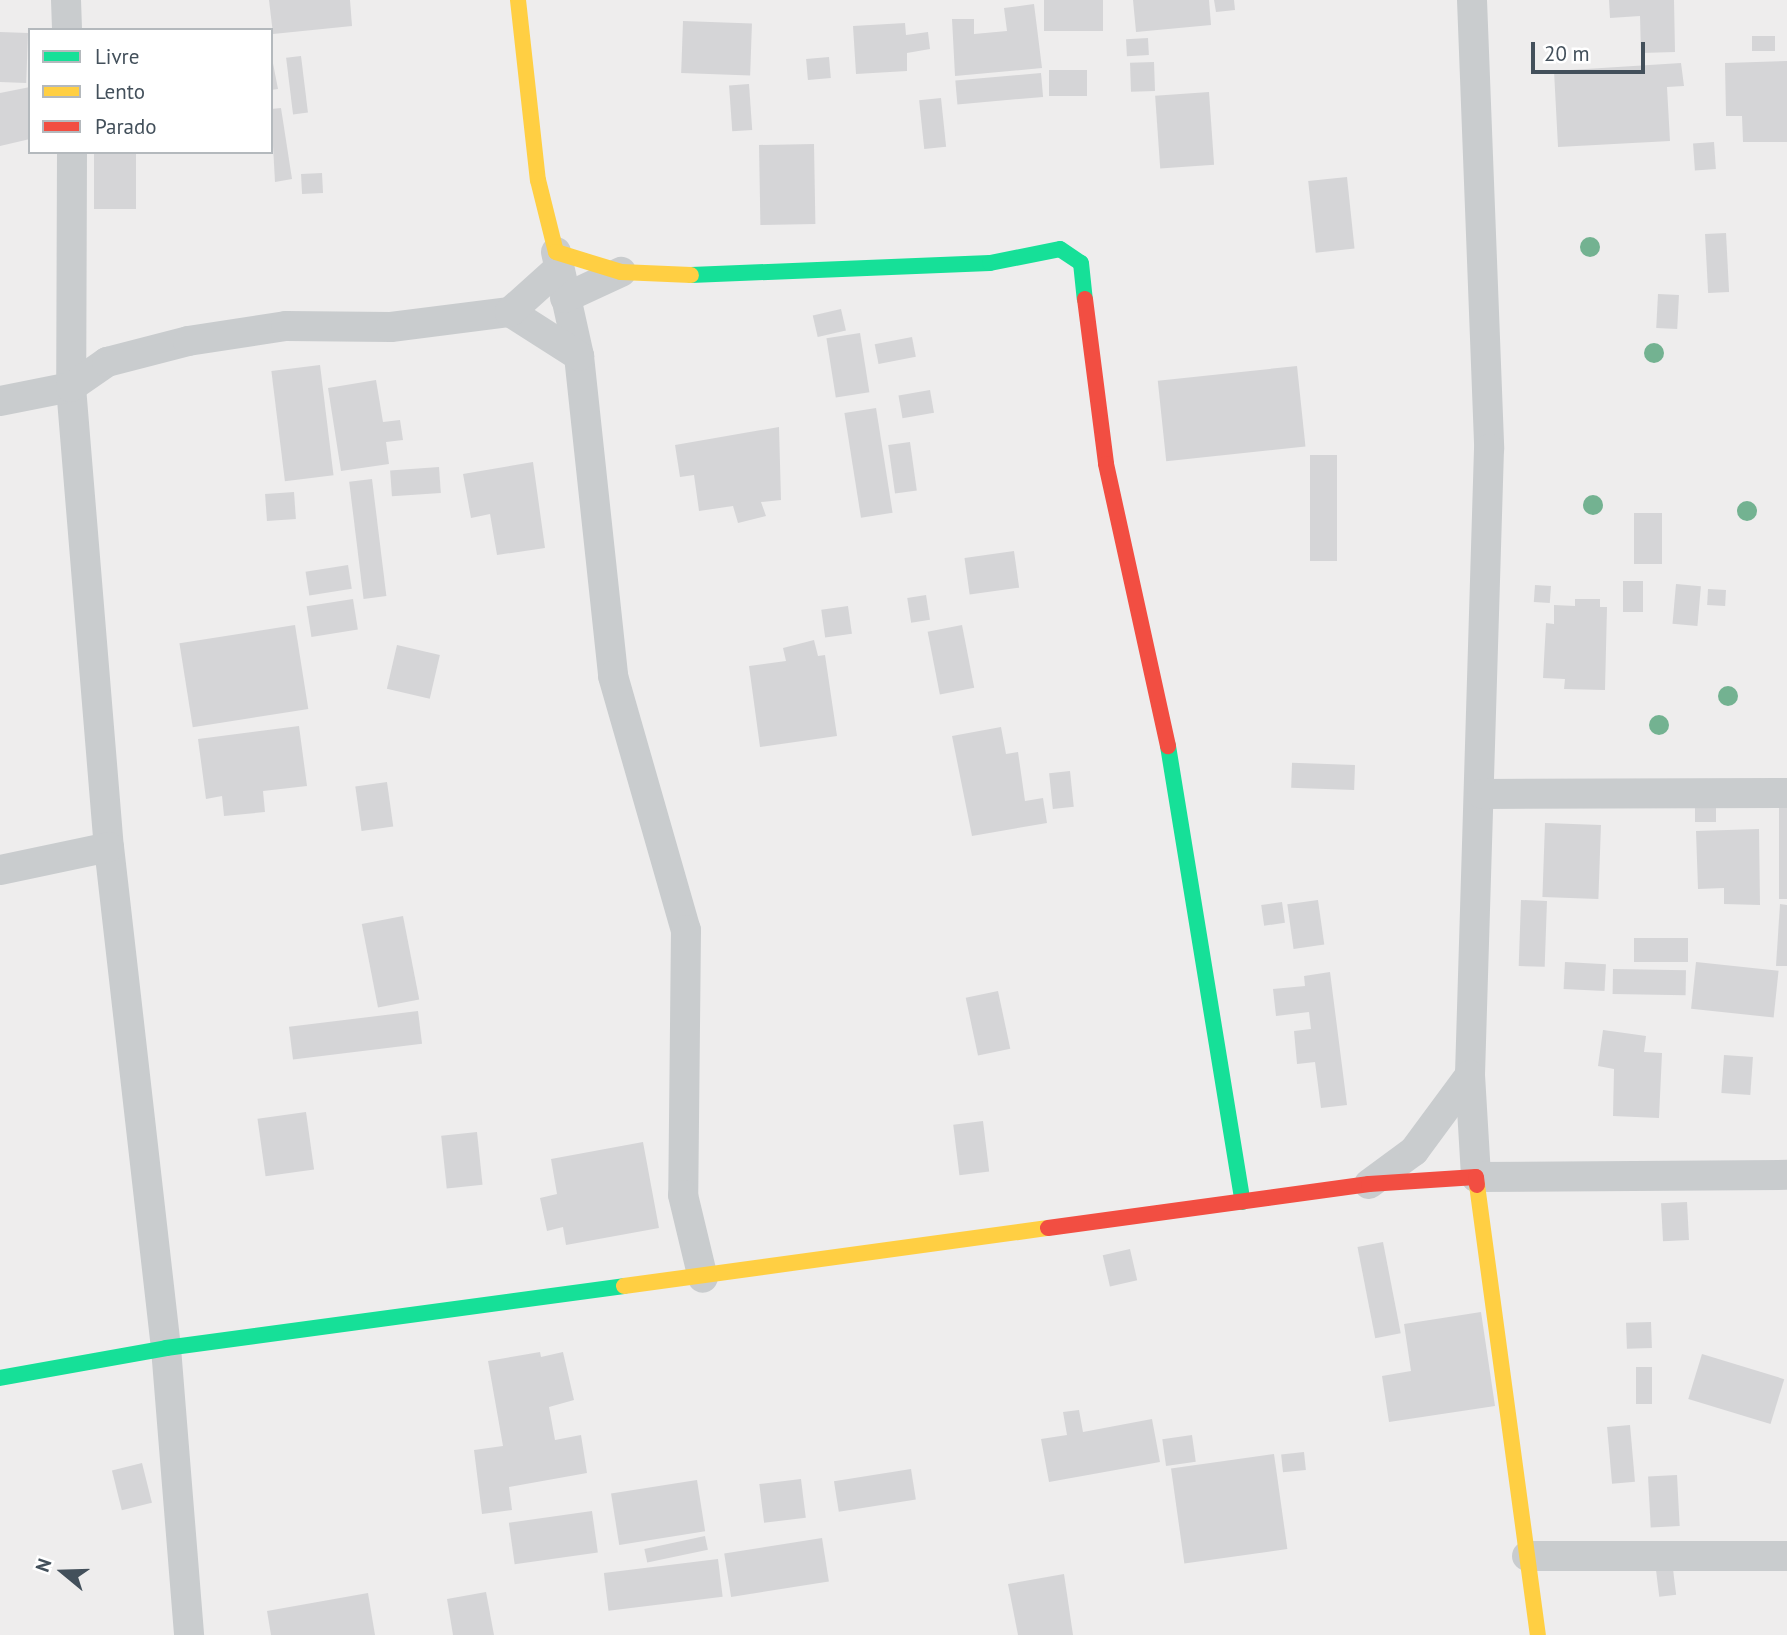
<!DOCTYPE html>
<style>
body{margin:0}
#map{position:relative;width:1787px;height:1635px;overflow:hidden;background:#eeeded;font-family:"PT Sans",sans-serif}
div>[style]{position:absolute}
[style*='--x']{left:calc(var(--x)*1px);top:calc(var(--y)*1px);width:calc(var(--w)*1px);rotate:calc(var(--a)*1deg)}
.building>*{inset:0;background:#d5d5d7;transform-origin:0 0}
.street>*{height:30px;margin:-15px;padding:0 15px;transform-origin:15px;border-radius:15px;background:#c9ccce}
.fast>*{height:16px;margin:-8px;padding:0 8px;transform-origin:8px;border-radius:8px;background:#16e098}
.slow>*{height:16px;margin:-8px;padding:0 8px;transform-origin:8px;border-radius:8px;background:#ffcf43}
.jam>*{height:16px;margin:-8px;padding:0 8px;transform-origin:8px;border-radius:8px;background:#f24e42}
.trees>*{width:20px;height:20px;margin:-10px;border-radius:50%;background:#73b291}
span{translate:-50% -50%;white-space:nowrap;text-align:center;line-height:1.15;-webkit-text-stroke:6px #fff;paint-order:stroke}
.legend{position:absolute;left:28px;top:28px;width:245px;height:126px;box-sizing:border-box;background:#fff;border:2px solid #b4b9bd;margin:0;padding:9px 12px;list-style:none;font-size:21px;color:#43505b}
.legend li{display:flex;align-items:center;gap:14px;height:35px}
.legend b{width:35px;border:2px solid #b4b9bd}
.north{position:absolute;left:28px;top:1537px;width:70px;height:70px;-webkit-text-stroke:5px #fff;paint-order:stroke;rotate:289deg;font-size:19px;font-weight:700;line-height:28px;text-align:center;color:#43505b}
.north::after{content:'';display:block;margin:auto;width:24px;height:32px;background:#43505b;clip-path:polygon(50% 0,100% 100%,50% 72%,0 100%)}
.scale{position:absolute;left:1531px;top:42px;width:114px;height:32px;box-sizing:border-box;border:4px solid #43505b;border-top:0;padding-left:9px;font-size:21px;line-height:24px;white-space:nowrap;color:#43505b;-webkit-text-stroke:5px #fff;paint-order:stroke}
</style>
<div id="map">
<div class="building">
<div style="clip-path:polygon(269px 0,350px 0,352px 26px,273px 34px)"></div>
<div style="left:1044px;top:0;width:59px;height:31px"></div>
<div style="clip-path:polygon(1133px 0,1209px 0,1211px 25px,1136px 32px)"></div>
<div style="clip-path:polygon(1214px 0,1234px 0,1235px 10px,1216px 12px)"></div>
<div style="clip-path:polygon(1609px 0,1674px 0,1675px 52px,1641px 53px,1640px 16px,1610px 18px)"></div>
<div style="clip-path:polygon(1034px 4px,1042px 68px,955px 76px,952px 19px,974px 19px,974px 34px,1007px 31px,1004px 8px)"></div>
<div style="left:683px;top:21px;width:69px;height:52px;rotate:2deg"></div>
<div style="clip-path:polygon(905px 23px,906px 35px,928px 32px,930px 49px,907px 53px,907px 71px,856px 74px,853px 26px)"></div>
<div style="left:0;top:32px;width:28px;height:50px;rotate:2deg"></div>
<div style="left:1775px;top:36px;width:15px;height:23px;rotate:90deg"></div>
<div style="left:1148px;top:38px;width:17px;height:22px;rotate:87deg"></div>
<div style="clip-path:polygon(271px 53px,278px 89px,271px 90px)"></div>
<div style="left:301px;top:56px;width:57px;height:15px;rotate:83deg"></div>
<div style="left:829px;top:57px;width:21px;height:23px;rotate:85deg"></div>
<div style="clip-path:polygon(1787px 61px,1787px 142px,1743px 142px,1742px 116px,1726px 116px,1725px 63px)"></div>
<div style="left:1154px;top:62px;width:29px;height:24px;rotate:88deg"></div>
<div style="clip-path:polygon(1681px 63px,1684px 86px,1667px 87px,1670px 141px,1558px 147px,1554px 71px)"></div>
<div style="left:1087px;top:70px;width:26px;height:38px;rotate:90deg"></div>
<div style="left:1041px;top:73px;width:24px;height:86px;rotate:85deg"></div>
<div style="left:749px;top:84px;width:46px;height:20px;rotate:86deg"></div>
<div style="clip-path:polygon(30px 87px,30px 139px,0 146px,0 93px)"></div>
<div style="left:1209px;top:92px;width:73px;height:54px;rotate:86deg"></div>
<div style="left:941px;top:98px;width:49px;height:22px;rotate:84deg"></div>
<div style="clip-path:polygon(281px 108px,292px 179px,275px 182px,271px 109px)"></div>
<div style="left:1714px;top:142px;width:27px;height:21px;rotate:86deg"></div>
<div style="left:814px;top:144px;width:80px;height:55px;rotate:89deg"></div>
<div style="left:94px;top:152px;width:42px;height:57px"></div>
<div style="left:322px;top:173px;width:20px;height:21px;rotate:87deg"></div>
<div style="left:1347px;top:177px;width:72px;height:39px;rotate:84deg"></div>
<div style="left:1726px;top:233px;width:59px;height:21px;rotate:87deg"></div>
<div style="left:1658px;top:294px;width:21px;height:34px;rotate:3deg"></div>
<div style="left:841px;top:309px;width:22px;height:29px;rotate:77deg"></div>
<div style="left:860px;top:333px;width:60px;height:34px;rotate:81deg"></div>
<div style="left:912px;top:337px;width:20px;height:38px;rotate:79deg"></div>
<div style="left:320px;top:365px;width:111px;height:49px;rotate:83deg"></div>
<div style="left:1297px;top:366px;width:81px;height:140px;rotate:84deg"></div>
<div style="clip-path:polygon(376px 380px,383px 422px,400px 420px,403px 440px,386px 442px,389px 464px,341px 471px,328px 388px)"></div>
<div style="left:930px;top:390px;width:23px;height:32px;rotate:80deg"></div>
<div style="left:876px;top:408px;width:106px;height:32px;rotate:81deg"></div>
<div style="clip-path:polygon(779px 427px,781px 500px,761px 502px,766px 516px,738px 523px,733px 506px,699px 511px,694px 475px,680px 477px,675px 445px)"></div>
<div style="left:910px;top:442px;width:49px;height:22px;rotate:82deg"></div>
<div style="left:1310px;top:455px;width:27px;height:106px"></div>
<div style="clip-path:polygon(533px 462px,545px 548px,497px 555px,490px 514px,471px 518px,463px 474px)"></div>
<div style="left:439px;top:467px;width:26px;height:49px;rotate:86deg"></div>
<div style="left:372px;top:479px;width:118px;height:23px;rotate:83deg"></div>
<div style="left:294px;top:492px;width:27px;height:29px;rotate:86deg"></div>
<div style="left:1634px;top:513px;width:28px;height:51px"></div>
<div style="left:1014px;top:551px;width:37px;height:50px;rotate:82deg"></div>
<div style="left:348px;top:565px;width:24px;height:43px;rotate:81deg"></div>
<div style="left:1623px;top:581px;width:20px;height:31px"></div>
<div style="left:1676px;top:584px;width:25px;height:40px;rotate:5deg"></div>
<div style="left:1535px;top:585px;width:16px;height:17px;rotate:4deg"></div>
<div style="left:1708px;top:589px;width:18px;height:16px;rotate:3deg"></div>
<div style="left:926px;top:595px;width:25px;height:19px;rotate:81deg"></div>
<div style="left:353px;top:599px;width:31px;height:47px;rotate:81deg"></div>
<div style="clip-path:polygon(1575px 599px,1600px 599px,1600px 607px,1607px 607px,1605px 690px,1564px 689px,1565px 679px,1543px 678px,1546px 623px,1554px 624px,1554px 605px,1575px 606px)"></div>
<div style="left:848px;top:606px;width:28px;height:27px;rotate:82deg"></div>
<div style="left:295px;top:625px;width:85px;height:117px;rotate:81deg"></div>
<div style="left:962px;top:625px;width:64px;height:35px;rotate:79deg"></div>
<div style="clip-path:polygon(814px 640px,818px 656px,825px 655px,837px 736px,760px 747px,749px 666px,786px 661px,783px 648px)"></div>
<div style="left:397px;top:645px;width:44px;height:45px;rotate:13deg"></div>
<div style="clip-path:polygon(299px 726px,307px 786px,263px 791px,265px 812px,224px 816px,222px 796px,206px 799px,198px 739px)"></div>
<div style="clip-path:polygon(1001px 727px,1006px 754px,1018px 752px,1025px 801px,1043px 798px,1047px 823px,972px 836px,952px 736px)"></div>
<div style="left:1355px;top:765px;width:25px;height:63px;rotate:92deg"></div>
<div style="left:1070px;top:771px;width:36px;height:21px;rotate:84deg"></div>
<div style="left:387px;top:782px;width:45px;height:32px;rotate:82deg"></div>
<div style="left:1695px;top:802px;width:21px;height:20px"></div>
<div style="left:1779px;top:808px;width:8px;height:91px"></div>
<div style="left:1545px;top:823px;width:56px;height:74px;rotate:2deg"></div>
<div style="clip-path:polygon(1759px 829px,1760px 905px,1724px 904px,1724px 888px,1698px 889px,1696px 831px)"></div>
<div style="left:1318px;top:900px;width:45px;height:31px;rotate:82deg"></div>
<div style="left:1521px;top:900px;width:26px;height:66px;rotate:2deg"></div>
<div style="left:1282px;top:902px;width:21px;height:21px;rotate:82deg"></div>
<div style="clip-path:polygon(1780px 904px,1787px 905px,1787px 966px,1776px 966px)"></div>
<div style="left:403px;top:916px;width:85px;height:42px;rotate:79deg"></div>
<div style="left:1688px;top:938px;width:24px;height:54px;rotate:90deg"></div>
<div style="left:1565px;top:962px;width:41px;height:27px;rotate:3deg"></div>
<div style="left:1696px;top:962px;width:83px;height:47px;rotate:6deg"></div>
<div style="left:1613px;top:969px;width:73px;height:25px;rotate:1deg"></div>
<div style="clip-path:polygon(1330px 972px,1347px 1105px,1321px 1108px,1315px 1062px,1297px 1064px,1294px 1031px,1311px 1029px,1309px 1012px,1276px 1016px,1273px 989px,1305px 986px,1304px 976px)"></div>
<div style="left:998px;top:991px;width:59px;height:33px;rotate:78deg"></div>
<div style="left:418px;top:1011px;width:33px;height:130px;rotate:83deg"></div>
<div style="clip-path:polygon(1603px 1030px,1646px 1036px,1644px 1052px,1662px 1053px,1659px 1118px,1613px 1116px,1614px 1069px,1598px 1066px)"></div>
<div style="left:1724px;top:1055px;width:29px;height:38px;rotate:4deg"></div>
<div style="left:306px;top:1112px;width:58px;height:49px;rotate:82deg"></div>
<div style="left:983px;top:1121px;width:51px;height:30px;rotate:83deg"></div>
<div style="left:477px;top:1132px;width:53px;height:36px;rotate:84deg"></div>
<div style="clip-path:polygon(643px 1142px,659px 1228px,566px 1245px,563px 1227px,547px 1231px,540px 1198px,557px 1194px,551px 1159px)"></div>
<div style="left:1687px;top:1202px;width:38px;height:26px;rotate:87deg"></div>
<div style="left:1383px;top:1242px;width:93px;height:26px;rotate:79deg"></div>
<div style="left:1130px;top:1249px;width:32px;height:28px;rotate:77deg"></div>
<div style="clip-path:polygon(1481px 1312px,1495px 1406px,1389px 1422px,1382px 1376px,1411px 1371px,1404px 1324px)"></div>
<div style="left:1651px;top:1322px;width:26px;height:25px;rotate:88deg"></div>
<div style="clip-path:polygon(540px 1352px,541px 1357px,563px 1352px,574px 1400px,549px 1407px,555px 1440px,581px 1435px,587px 1473px,509px 1487px,512px 1510px,482px 1514px,474px 1450px,503px 1446px,488px 1361px)"></div>
<div style="left:1702px;top:1354px;width:86px;height:47px;rotate:17deg"></div>
<div style="left:1636px;top:1367px;width:16px;height:37px"></div>
<div style="clip-path:polygon(1079px 1410px,1083px 1432px,1152px 1419px,1160px 1462px,1049px 1482px,1041px 1439px,1067px 1435px,1063px 1412px)"></div>
<div style="left:1630px;top:1425px;width:57px;height:23px;rotate:85deg"></div>
<div style="left:1192px;top:1435px;width:27px;height:30px;rotate:82deg"></div>
<div style="left:1304px;top:1452px;width:18px;height:23px;rotate:84deg"></div>
<div style="left:1274px;top:1454px;width:96px;height:104px;rotate:82deg"></div>
<div style="left:142px;top:1463px;width:41px;height:31px;rotate:76deg"></div>
<div style="left:911px;top:1469px;width:31px;height:78px;rotate:81deg"></div>
<div style="left:1677px;top:1475px;width:51px;height:29px;rotate:87deg"></div>
<div style="left:801px;top:1479px;width:39px;height:42px;rotate:83deg"></div>
<div style="left:697px;top:1480px;width:52px;height:87px;rotate:81deg"></div>
<div style="left:592px;top:1511px;width:42px;height:84px;rotate:82deg"></div>
<div style="left:705px;top:1536px;width:14px;height:62px;rotate:78deg"></div>
<div style="left:822px;top:1538px;width:44px;height:99px;rotate:81deg"></div>
<div style="left:718px;top:1559px;width:38px;height:115px;rotate:83deg"></div>
<div style="left:1672px;top:1561px;width:34px;height:17px;rotate:83deg"></div>
<div style="clip-path:polygon(1064px 1574px,1073px 1635px,1018px 1635px,1008px 1584px)"></div>
<div style="clip-path:polygon(486px 1592px,494px 1635px,453px 1635px,447px 1599px)"></div>
<div style="clip-path:polygon(368px 1593px,375px 1635px,271px 1635px,267px 1611px)"></div>
</div>
<div class="street">
<div style="--x:66;--y:0;--w:30;--a:88"></div>
<div style="--x:1472;--y:0;--w:449;--a:87.8"></div>
<div style="--x:1489;--y:449;--w:626;--a:91.74"></div>
<div style="--x:1470;--y:1075;--w:102;--a:86.6"></div>
<div style="--x:1476;--y:1177;--w:311;--a:-0.4"></div>
<div style="--x:72;--y:152;--w:235;--a:90.2"></div>
<div style="--x:71;--y:387;--w:462;--a:85.3"></div>
<div style="--x:109;--y:847;--w:504;--a:83.51"></div>
<div style="--x:166;--y:1348;--w:288;--a:85.4"></div>
<div style="--x:556;--y:252;--w:107;--a:77.5"></div>
<div style="--x:579;--y:356;--w:322;--a:83.9"></div>
<div style="--x:613;--y:676;--w:264;--a:74"></div>
<div style="--x:686;--y:930;--w:265;--a:90.6"></div>
<div style="--x:683;--y:1195;--w:85;--a:76.5"></div>
<div style="--x:565;--y:298;--w:62;--a:-24.9"></div>
<div style="--x:510;--y:312;--w:82;--a:32.5"></div>
<div style="--x:0;--y:401;--w:72;--a:-11.2"></div>
<div style="--x:71;--y:387;--w:44;--a:-34.8"></div>
<div style="--x:107;--y:362;--w:84;--a:-14.5"></div>
<div style="--x:188;--y:341;--w:99;--a:-8.7"></div>
<div style="--x:286;--y:326;--w:105;--a:0.5"></div>
<div style="--x:391;--y:327;--w:120;--a:-7.2"></div>
<div style="--x:510;--y:312;--w:66;--a:-41.9"></div>
<div style="--x:1482;--y:794;--w:305;--a:-0.2"></div>
<div style="--x:0;--y:870;--w:111;--a:-11.9"></div>
<div style="--x:1369;--y:1184;--w:56;--a:-36.3"></div>
<div style="--x:1414;--y:1151;--w:94;--a:-53.6"></div>
<div style="--x:1527;--y:1556;--w:260;--a:0"></div>
</div>
<div class="fast">
<div style="--x:691;--y:275;--w:299;--a:-2.3"></div>
<div style="--x:990;--y:263;--w:71;--a:-11.3"></div>
<div style="--x:1060;--y:249;--w:25;--a:34"></div>
<div style="--x:1081;--y:263;--w:36;--a:84"></div>
<div style="--x:1168;--y:746;--w:462;--a:80.7"></div>
<div style="--x:0;--y:1378;--w:169;--a:-10.2"></div>
<div style="--x:166;--y:1348;--w:462;--a:-7.7"></div>
</div>
<div class="slow">
<div style="--x:518;--y:0;--w:181;--a:83.7"></div>
<div style="--x:538;--y:180;--w:74;--a:76"></div>
<div style="--x:556;--y:252;--w:68;--a:17.1"></div>
<div style="--x:621;--y:272;--w:70;--a:2.5"></div>
<div style="--x:1477;--y:1185;--w:454;--a:82.3"></div>
<div style="--x:624;--y:1286;--w:428;--a:-7.8"></div>
</div>
<div class="jam">
<div style="--x:1085;--y:299;--w:166;--a:82.7"></div>
<div style="--x:1106;--y:464;--w:289;--a:77.6"></div>
<div style="--x:1048;--y:1228;--w:324;--a:-7.8"></div>
<div style="--x:1369;--y:1184;--w:107;--a:-3.7"></div>
<div style="--x:1476;--y:1177;--w:8;--a:83"></div>
</div>
<div class="trees">
<div style="left:1590px;top:247px"></div>
<div style="left:1654px;top:353px"></div>
<div style="left:1593px;top:505px"></div>
<div style="left:1747px;top:511px"></div>
<div style="left:1728px;top:696px"></div>
<div style="left:1659px;top:725px"></div>
</div>
<ul class="legend">
<li><b style="height:9px;background:#16e098"></b>Livre</li>
<li><b style="height:9px;background:#ffcf43"></b>Lento</li>
<li><b style="height:9px;background:#f24e42"></b>Parado</li>
</ul>
<div class="north">N</div>
<div class="scale">20 m</div>
</div>
